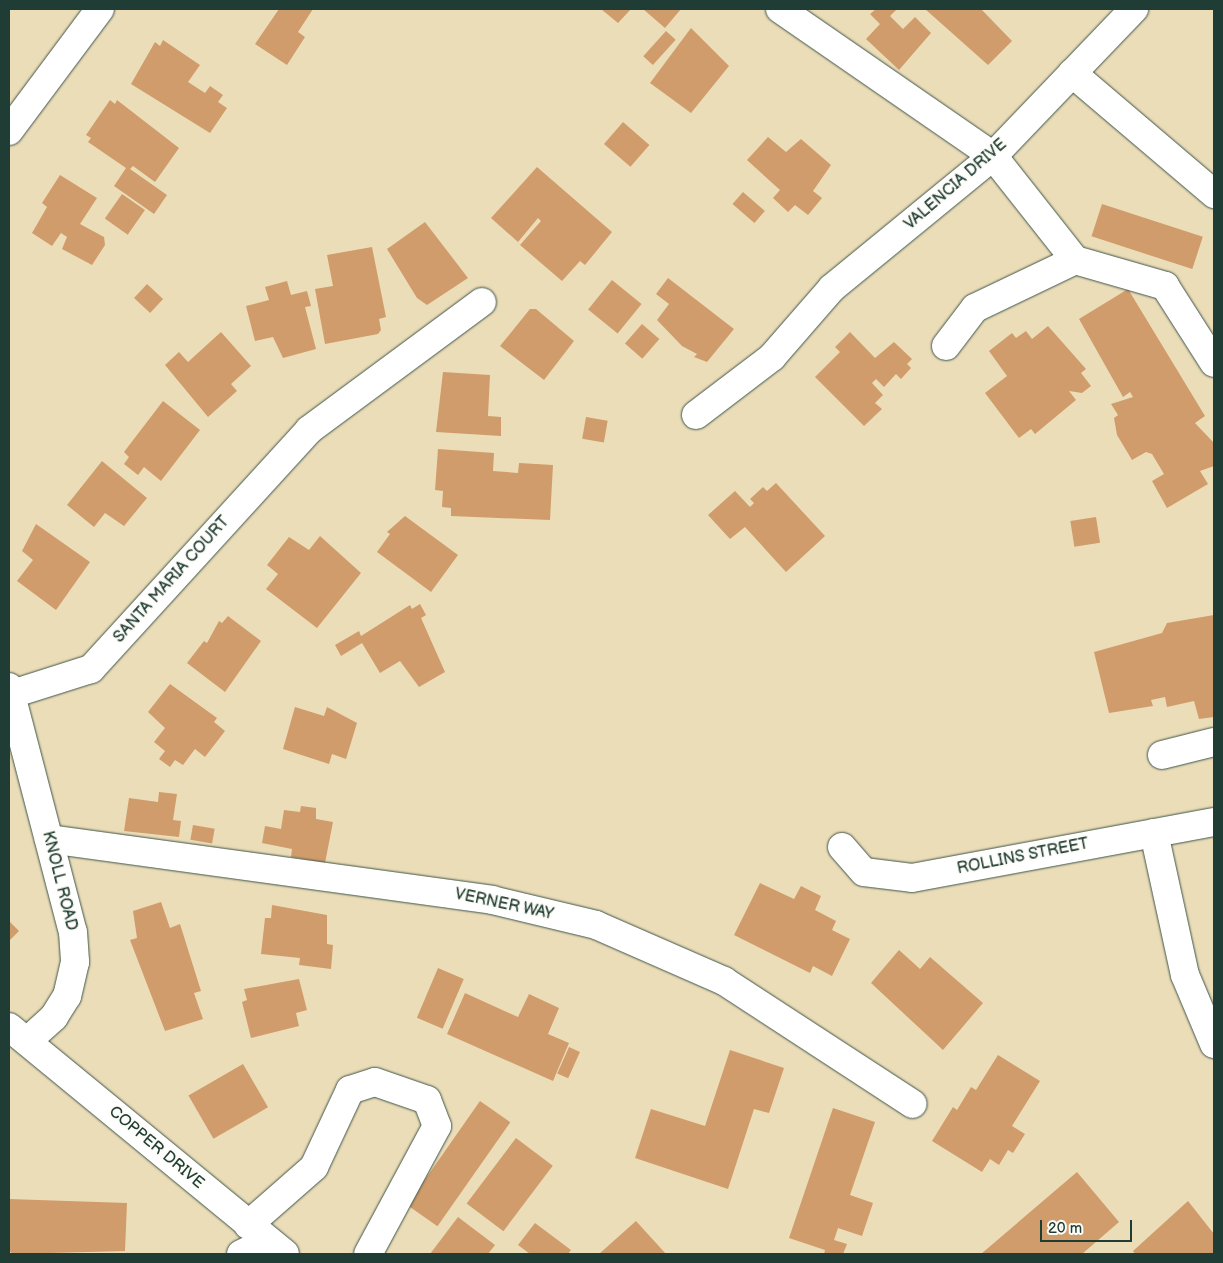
<!DOCTYPE html>
<style>
body{margin:0}
#map{position:relative;width:1223px;height:1263px;overflow:hidden;background:#ecddb9;font-family:"Balsamiq Sans",sans-serif}
div>[style]{position:absolute}
[style*='--x']{left:calc(var(--x)*1px);top:calc(var(--y)*1px);width:calc(var(--w)*1px);rotate:calc(var(--a)*1deg)}
.building>*{inset:0;background:#d09c6b;transform-origin:0 0}
.roads{filter:drop-shadow(0 0 1px #3e5548) drop-shadow(0 0 1px #3e5548)}
.minor>*{height:28px;margin:-14px;padding:0 14px;transform-origin:14px;border-radius:14px;background:#fff}
span{translate:-50% -50%;white-space:nowrap;text-align:center;line-height:1.15;-webkit-text-stroke:4px #fdfcf7;paint-order:stroke}
.street-label{font-size:16px;color:#1f3d34}
.frame{position:absolute;inset:0;border:10px solid #1f3d34;pointer-events:none}
.scale{position:absolute;left:1040px;top:1220px;width:92px;height:22px;box-sizing:border-box;border:2px solid #1f3d34;border-top:0;padding-left:6px;font-size:15px;line-height:18px;white-space:nowrap;color:#1f3d34;-webkit-text-stroke:4px #fdfcf7;paint-order:stroke}
</style>
<div id="map">
<div class="building">
<div style="clip-path:polygon(279px 9px,313px 9px,298px 32px,305px 37px,287px 65px,255px 44px)"></div>
<div style="clip-path:polygon(601px 9px,631px 9px,618px 23px)"></div>
<div style="clip-path:polygon(643px 9px,688px 9px,681px 9px,665px 28px)"></div>
<div style="clip-path:polygon(876px 9px,897px 9px,890px 16px,903px 29px,915px 17px,931px 33px,899px 70px,866px 39px,880px 24px,870px 14px)"></div>
<div style="clip-path:polygon(925px 9px,981px 9px,1012px 41px,988px 65px)"></div>
<div style="clip-path:polygon(691px 28px,729px 66px,691px 113px,650px 83px)"></div>
<div style="left:666px;top:31px;width:13px;height:34px;rotate:42deg"></div>
<div style="clip-path:polygon(163px 40px,200px 65px,188px 82px,205px 93px,210px 86px,223px 95px,218px 102px,227px 108px,210px 133px,131px 84px,155px 42px,160px 46px)"></div>
<div style="clip-path:polygon(110px 100px,115px 104px,117px 100px,179px 148px,155px 182px,133px 166px,130px 169px,167px 195px,154px 214px,114px 186px,126px 168px,88px 142px,91px 138px,86px 135px)"></div>
<div style="left:623px;top:122px;width:35px;height:29px;rotate:41deg"></div>
<div style="clip-path:polygon(768px 137px,786px 152px,801px 139px,831px 165px,813px 191px,822px 198px,808px 215px,795px 205px,788px 212px,773px 198px,780px 190px,747px 160px)"></div>
<div style="clip-path:polygon(537px 167px,612px 232px,585px 265px,580px 261px,562px 281px,520px 245px,541px 221px,538px 218px,518px 242px,491px 218px)"></div>
<div style="clip-path:polygon(60px 175px,97px 198px,80px 224px,104px 237px,105px 245px,92px 265px,62px 249px,67px 237px,61px 233px,52px 246px,32px 233px,47px 207px,42px 203px)"></div>
<div style="left:743px;top:192px;width:29px;height:16px;rotate:41deg"></div>
<div style="left:122px;top:194px;width:28px;height:30px;rotate:35deg"></div>
<div style="left:1102px;top:204px;width:106px;height:34px;rotate:18deg"></div>
<div style="clip-path:polygon(425px 222px,468px 278px,427px 305px,417px 298px,387px 249px)"></div>
<div style="clip-path:polygon(372px 247px,386px 317px,379px 319px,381px 330px,378px 334px,325px 344px,315px 289px,333px 286px,327px 255px)"></div>
<div style="clip-path:polygon(668px 278px,734px 329px,707px 362px,694px 357px,697px 354px,682px 346px,657px 320px,669px 304px,656px 294px)"></div>
<div style="left:612px;top:280px;width:38px;height:38px;rotate:39deg"></div>
<div style="clip-path:polygon(287px 281px,291px 295px,307px 291px,311px 306px,305px 307px,316px 349px,283px 358px,273px 337px,255px 341px,246px 306px,269px 300px,265px 287px)"></div>
<div style="left:147px;top:284px;width:22px;height:19px;rotate:43deg"></div>
<div style="clip-path:polygon(1128px 289px,1205px 416px,1195px 423px,1214px 443px,1214px 466px,1200px 471px,1208px 484px,1167px 508px,1152px 481px,1164px 474px,1152px 454px,1146px 452px,1132px 460px,1117px 435px,1114px 418px,1118px 415px,1111px 404px,1133px 397px,1130px 392px,1123px 397px,1079px 319px)"></div>
<div style="clip-path:polygon(530px 309px,536px 309px,574px 341px,544px 380px,500px 346px)"></div>
<div style="left:642px;top:324px;width:23px;height:26px;rotate:41deg"></div>
<div style="clip-path:polygon(1048px 326px,1086px 369px,1081px 373px,1091px 386px,1082px 393px,1069px 391px,1076px 400px,1035px 434px,1031px 429px,1019px 438px,985px 393px,1007px 376px,989px 351px,1012px 333px,1016px 338px,1026px 331px,1032px 339px)"></div>
<div style="clip-path:polygon(221px 332px,251px 366px,231px 384px,237px 391px,208px 417px,165px 365px,179px 352px,188px 362px)"></div>
<div style="clip-path:polygon(850px 332px,875px 358px,894px 342px,912px 359px,907px 364px,911px 368px,901px 379px,896px 374px,884px 387px,876px 379px,872px 383px,883px 395px,875px 403px,882px 409px,864px 426px,815px 377px,840px 352px,835px 347px)"></div>
<div style="clip-path:polygon(443px 372px,490px 375px,488px 416px,501px 417px,501px 436px,436px 432px)"></div>
<div style="clip-path:polygon(163px 401px,200px 430px,161px 481px,144px 467px,138px 475px,124px 464px,129px 457px,124px 452px)"></div>
<div style="left:586px;top:417px;width:22px;height:22px;rotate:10deg"></div>
<div style="clip-path:polygon(438px 449px,494px 453px,493px 471px,518px 473px,519px 463px,553px 465px,550px 520px,451px 516px,451px 508px,442px 507px,443px 491px,435px 490px)"></div>
<div style="clip-path:polygon(102px 461px,147px 498px,124px 526px,105px 513px,94px 527px,67px 505px)"></div>
<div style="clip-path:polygon(776px 483px,825px 536px,786px 572px,745px 527px,730px 539px,708px 515px,735px 491px,750px 507px,754px 503px,750px 499px,763px 487px,767px 491px)"></div>
<div style="clip-path:polygon(405px 516px,458px 555px,431px 592px,377px 552px,390px 534px,387px 532px)"></div>
<div style="left:1096px;top:517px;width:26px;height:26px;rotate:81deg"></div>
<div style="clip-path:polygon(36px 524px,90px 562px,56px 610px,17px 581px,33px 560px,22px 551px)"></div>
<div style="clip-path:polygon(320px 536px,361px 573px,317px 628px,266px 589px,278px 574px,267px 565px,289px 537px,309px 550px)"></div>
<div style="clip-path:polygon(420px 604px,426px 615px,421px 618px,445px 672px,419px 687px,400px 661px,380px 673px,362px 643px,341px 656px,335px 645px,359px 631px,361px 636px,410px 605px,412px 609px)"></div>
<div style="clip-path:polygon(1214px 615px,1214px 717px,1199px 719px,1194px 701px,1167px 707px,1165px 697px,1151px 700px,1153px 706px,1109px 713px,1094px 652px,1162px 633px,1167px 623px)"></div>
<div style="clip-path:polygon(228px 616px,261px 641px,225px 692px,187px 663px,204px 641px,207px 643px,219px 621px,222px 623px)"></div>
<div style="clip-path:polygon(170px 684px,217px 718px,214px 722px,225px 731px,205px 757px,195px 749px,183px 765px,175px 760px,170px 767px,159px 759px,165px 751px,154px 742px,165px 728px,148px 712px)"></div>
<div style="clip-path:polygon(295px 707px,324px 716px,327px 707px,357px 723px,346px 759px,332px 754px,329px 764px,283px 749px)"></div>
<div style="clip-path:polygon(159px 792px,177px 794px,173px 820px,181px 821px,179px 837px,124px 831px,129px 798px,158px 802px)"></div>
<div style="clip-path:polygon(301px 806px,316px 808px,316px 819px,333px 822px,325px 863px,291px 857px,292px 849px,262px 843px,265px 826px,281px 829px,284px 810px,300px 812px)"></div>
<div style="left:193px;top:825px;width:22px;height:15px;rotate:10deg"></div>
<div style="clip-path:polygon(760px 883px,794px 899px,801px 886px,821px 896px,815px 910px,836px 921px,832px 930px,850px 939px,832px 976px,813px 966px,810px 973px,734px 935px)"></div>
<div style="clip-path:polygon(161px 902px,170px 928px,180px 924px,201px 991px,194px 993px,203px 1019px,165px 1031px,130px 940px,137px 938px,133px 911px)"></div>
<div style="clip-path:polygon(272px 905px,327px 915px,327px 944px,333px 945px,331px 969px,299px 965px,300px 958px,261px 954px,265px 918px,271px 918px)"></div>
<div style="clip-path:polygon(9px 921px,19px 931px,9px 941px)"></div>
<div style="clip-path:polygon(899px 950px,920px 969px,930px 957px,983px 1003px,943px 1050px,871px 983px)"></div>
<div style="left:438px;top:968px;width:28px;height:54px;rotate:23deg"></div>
<div style="clip-path:polygon(299px 979px,307px 1010px,296px 1013px,299px 1026px,251px 1038px,242px 1002px,247px 1000px,244px 989px)"></div>
<div style="clip-path:polygon(465px 993px,518px 1017px,529px 994px,559px 1008px,548px 1034px,569px 1043px,553px 1081px,447px 1034px)"></div>
<div style="left:569px;top:1047px;width:12px;height:29px;rotate:24deg"></div>
<div style="clip-path:polygon(730px 1050px,784px 1068px,769px 1113px,754px 1109px,728px 1189px,635px 1158px,651px 1109px,705px 1126px)"></div>
<div style="clip-path:polygon(998px 1055px,1040px 1081px,1012px 1126px,1025px 1134px,1013px 1153px,1008px 1150px,999px 1165px,990px 1159px,982px 1172px,932px 1141px,953px 1107px,957px 1110px,971px 1087px,976px 1090px)"></div>
<div style="left:243px;top:1064px;width:50px;height:63px;rotate:60deg"></div>
<div style="left:480px;top:1101px;width:37px;height:127px;rotate:35deg"></div>
<div style="clip-path:polygon(833px 1108px,875px 1122px,850px 1195px,873px 1203px,862px 1236px,838px 1228px,834px 1240px,847px 1244px,843px 1254px,824px 1254px,825px 1250px,789px 1238px)"></div>
<div style="left:516px;top:1138px;width:46px;height:82px;rotate:37deg"></div>
<div style="clip-path:polygon(1077px 1172px,1119px 1222px,1082px 1254px,981px 1254px)"></div>
<div style="clip-path:polygon(9px 1199px,127px 1203px,125px 1251px,13px 1254px,9px 1251px)"></div>
<div style="clip-path:polygon(1188px 1201px,1214px 1234px,1214px 1254px,1135px 1254px,1133px 1251px)"></div>
<div style="clip-path:polygon(458px 1217px,495px 1245px,488px 1254px,430px 1254px)"></div>
<div style="clip-path:polygon(636px 1221px,666px 1254px,599px 1254px)"></div>
<div style="clip-path:polygon(535px 1223px,571px 1250px,568px 1254px,530px 1254px,518px 1245px)"></div>
</div>
<div class="roads">
<div class="minor">
<div style="--x:780;--y:9;--w:259;--a:34.6"></div>
<div style="--x:993;--y:156;--w:132;--a:51.7"></div>
<div style="--x:1075;--y:260;--w:94;--a:16.1"></div>
<div style="--x:1165;--y:286;--w:91;--a:57.5"></div>
<div style="--x:1072;--y:73;--w:187;--a:40.4"></div>
<div style="--x:9;--y:131;--w:152;--a:-53.3"></div>
<div style="--x:946;--y:346;--w:48;--a:-52.7"></div>
<div style="--x:975;--y:308;--w:111;--a:-25.6"></div>
<div style="--x:696;--y:415;--w:96;--a:-37.3"></div>
<div style="--x:772;--y:357;--w:91;--a:-49"></div>
<div style="--x:832;--y:288;--w:208;--a:-39.3"></div>
<div style="--x:993;--y:156;--w:204;--a:-46.2"></div>
<div style="--x:9;--y:687;--w:253;--a:75.4"></div>
<div style="--x:73;--y:932;--w:30;--a:86"></div>
<div style="--x:75;--y:962;--w:35;--a:103"></div>
<div style="--x:67;--y:996;--w:25;--a:122"></div>
<div style="--x:54;--y:1017;--w:36;--a:138"></div>
<div style="--x:12;--y:694;--w:83;--a:-17.6"></div>
<div style="--x:91;--y:669;--w:323;--a:-47.6"></div>
<div style="--x:309;--y:430;--w:215;--a:-36.5"></div>
<div style="--x:1162;--y:755;--w:54;--a:-14"></div>
<div style="--x:1154;--y:833;--w:145;--a:77.7"></div>
<div style="--x:1185;--y:975;--w:75;--a:67.2"></div>
<div style="--x:49;--y:839;--w:447;--a:7.8"></div>
<div style="--x:492;--y:900;--w:107;--a:13.5"></div>
<div style="--x:596;--y:925;--w:140;--a:23.6"></div>
<div style="--x:724;--y:981;--w:225;--a:33.1"></div>
<div style="--x:842;--y:847;--w:33;--a:49"></div>
<div style="--x:864;--y:872;--w:48;--a:7.1"></div>
<div style="--x:912;--y:878;--w:307;--a:-10.5"></div>
<div style="--x:9;--y:1027;--w:357;--a:39.4"></div>
<div style="--x:248;--y:1225;--w:88;--a:-41.3"></div>
<div style="--x:314;--y:1167;--w:85;--a:-64.9"></div>
<div style="--x:350;--y:1090;--w:26;--a:-18"></div>
<div style="--x:375;--y:1082;--w:55;--a:19.1"></div>
<div style="--x:427;--y:1100;--w:28;--a:69"></div>
<div style="--x:437;--y:1126;--w:145;--a:118.3"></div>
<div style="--x:241;--y:1254;--w:30;--a:-26"></div>
</div>
</div>
<div class="street-label">
<span style="left:956px;top:185px;rotate:-41deg">VALENCIA DRIVE</span>
<span style="left:172px;top:580px;rotate:-48deg">SANTA MARIA COURT</span>
<span style="left:1023px;top:857px;rotate:-11deg">ROLLINS STREET</span>
<span style="left:59px;top:881px;rotate:76deg">KNOLL ROAD</span>
<span style="left:504px;top:905px;rotate:12deg">VERNER WAY</span>
<span style="left:156px;top:1148px;rotate:40deg">COPPER DRIVE</span>
</div>
<div class="frame"></div>
<div class="scale">20 m</div>
</div>
